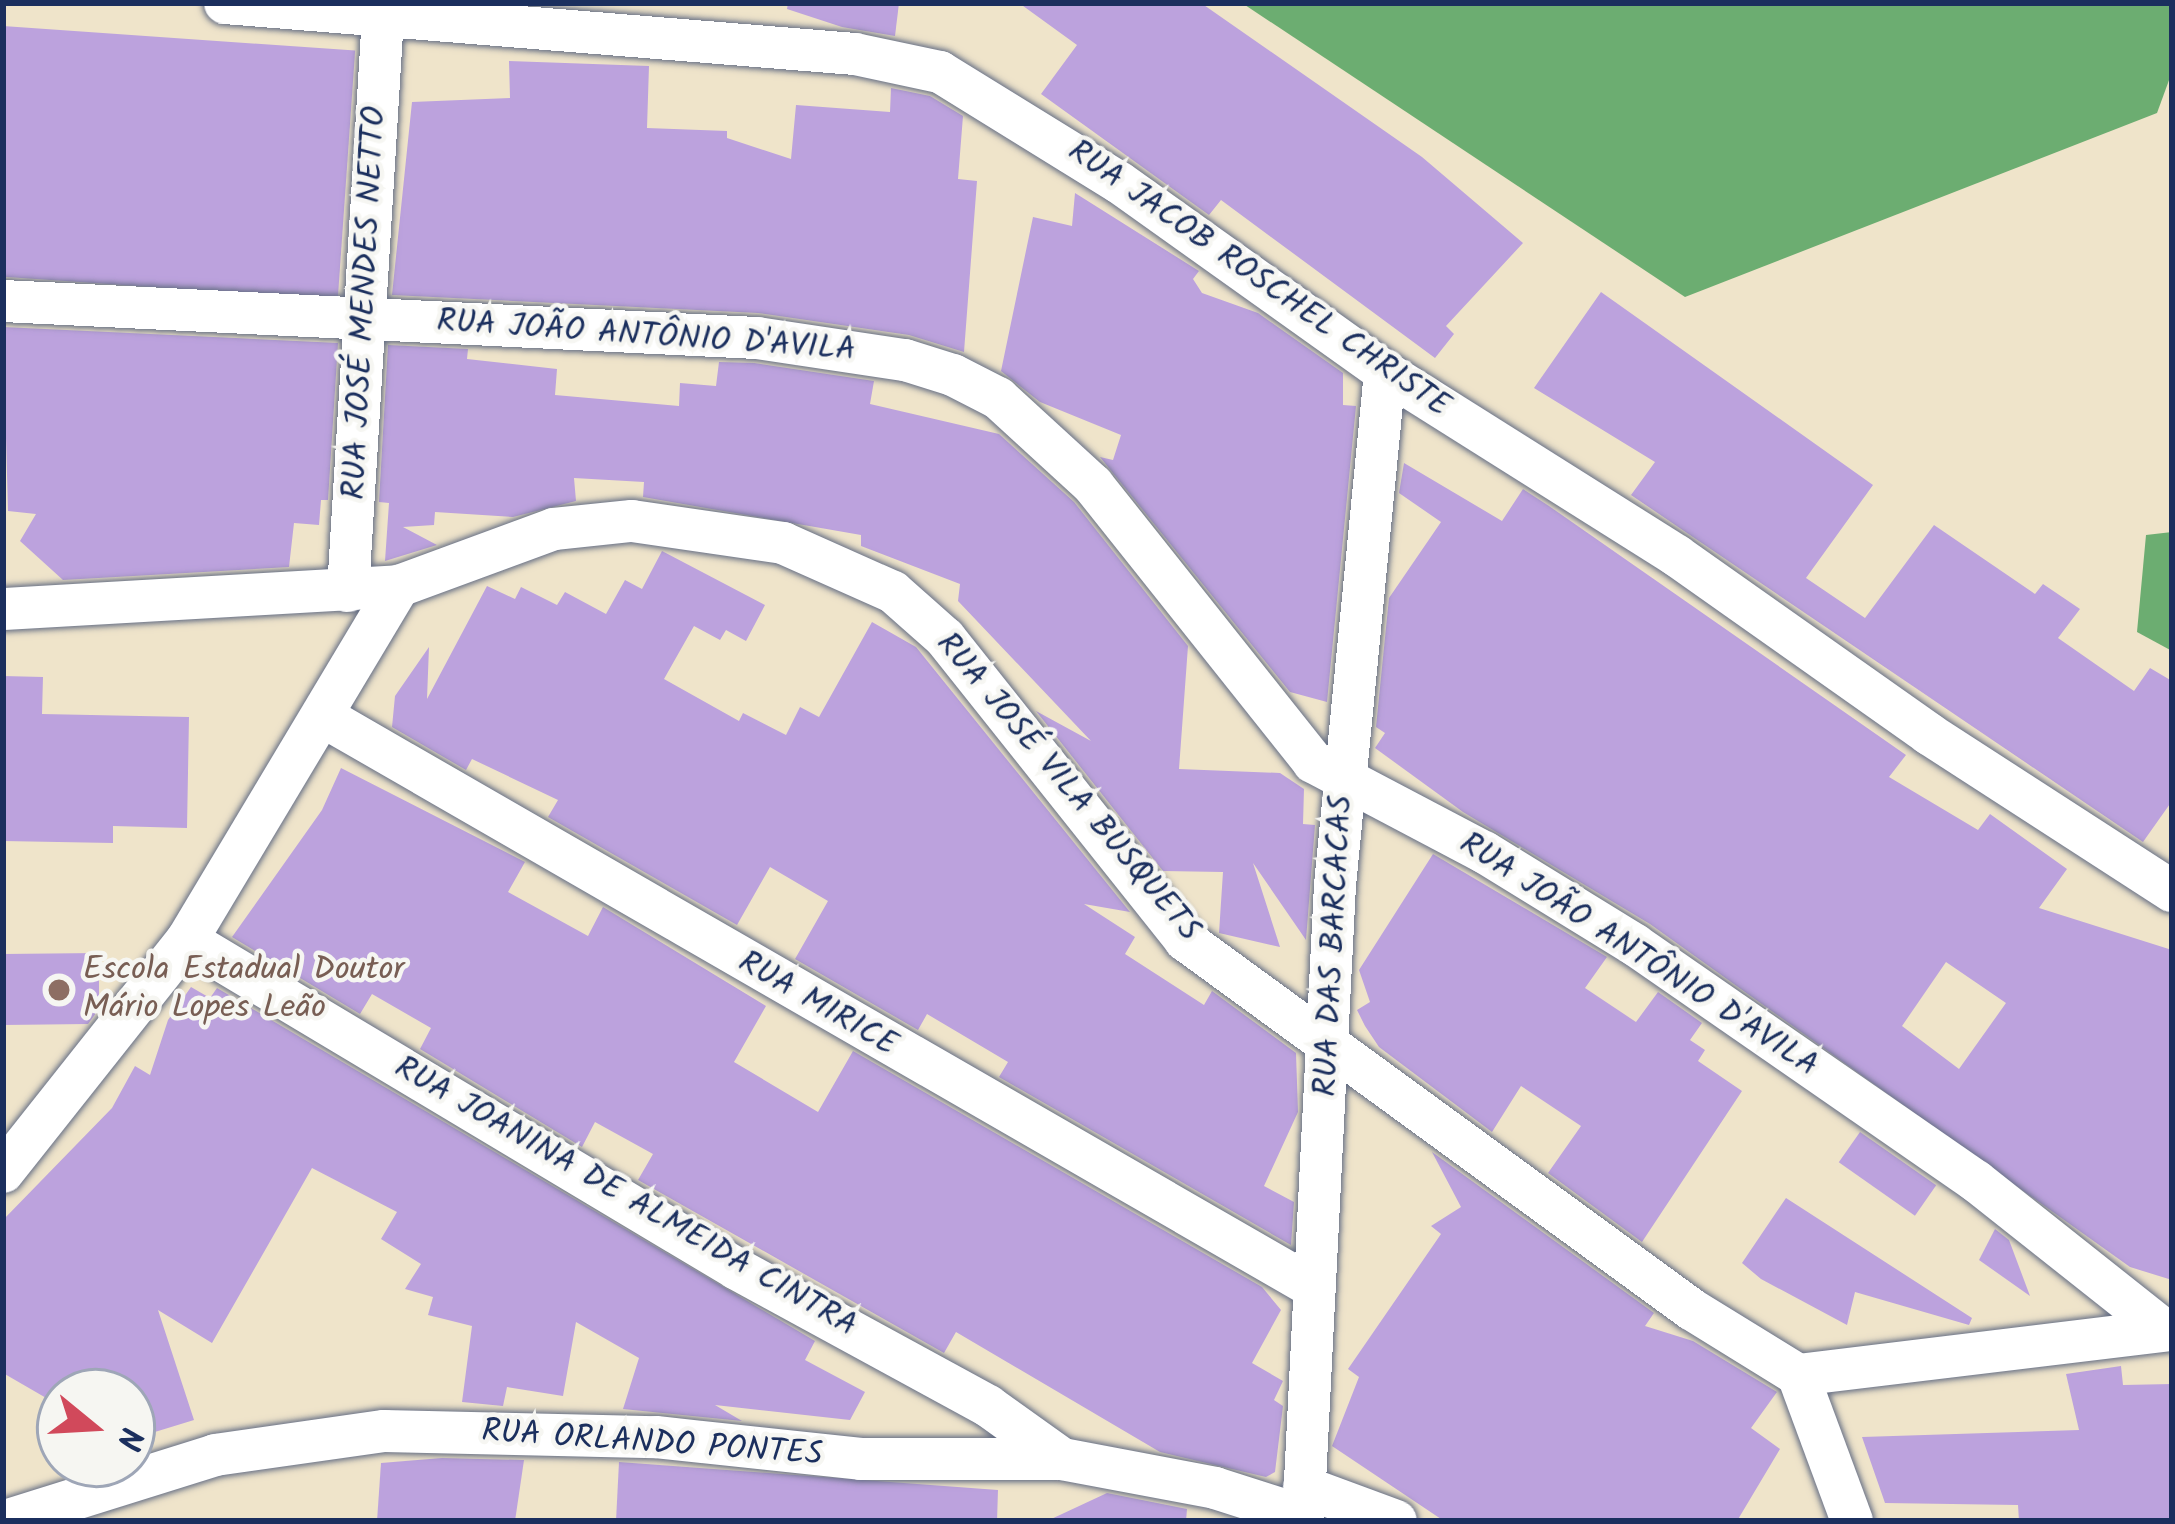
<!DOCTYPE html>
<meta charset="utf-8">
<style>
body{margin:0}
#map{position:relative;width:2175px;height:1524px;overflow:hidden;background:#efe4ca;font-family:Kalam,sans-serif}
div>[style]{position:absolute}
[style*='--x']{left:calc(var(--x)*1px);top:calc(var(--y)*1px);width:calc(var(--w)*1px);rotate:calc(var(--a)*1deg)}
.forest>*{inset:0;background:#6cad71}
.building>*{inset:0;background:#bca2dd;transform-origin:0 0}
.roads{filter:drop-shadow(0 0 3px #656e84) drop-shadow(0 0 3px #656e84)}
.street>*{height:42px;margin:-21px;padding:0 21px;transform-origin:21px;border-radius:21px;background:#fff}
.dots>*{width:33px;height:33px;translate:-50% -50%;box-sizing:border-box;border:6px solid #f6f6f2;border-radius:50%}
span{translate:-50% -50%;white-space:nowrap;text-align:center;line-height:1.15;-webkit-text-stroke:9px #f6f6f2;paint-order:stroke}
.street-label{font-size:33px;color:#1b2f5e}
.education-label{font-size:33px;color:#785e54}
.left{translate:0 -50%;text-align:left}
.frame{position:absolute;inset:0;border:6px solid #1b2f5e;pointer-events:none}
.north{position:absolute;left:36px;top:1368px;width:120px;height:120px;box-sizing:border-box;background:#f6f6f2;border:3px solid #9ea6b7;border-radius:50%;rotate:108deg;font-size:33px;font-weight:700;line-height:48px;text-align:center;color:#1b2f5e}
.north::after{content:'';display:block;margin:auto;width:42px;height:54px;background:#d1495b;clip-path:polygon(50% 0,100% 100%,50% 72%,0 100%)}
</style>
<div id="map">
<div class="forest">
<div style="clip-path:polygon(1242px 3px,2172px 3px,2172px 72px,2157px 113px,1685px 297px)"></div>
<div style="clip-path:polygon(2172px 532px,2172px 651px,2137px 632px,2146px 535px)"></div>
</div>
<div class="building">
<div style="clip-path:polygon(788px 3px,899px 3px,895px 36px,842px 27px,787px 9px)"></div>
<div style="clip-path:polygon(1019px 3px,1201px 3px,1422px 157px,1523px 243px,1446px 326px,1454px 334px,1435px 358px,1221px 200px,1209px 215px,1041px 94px,1077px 45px)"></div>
<div style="left:3px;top:26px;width:353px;height:250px;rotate:4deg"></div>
<div style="clip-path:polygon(509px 61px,649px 66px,647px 128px,727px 131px,727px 138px,791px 159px,796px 105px,890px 112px,891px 88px,930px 96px,963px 116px,958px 179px,977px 181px,964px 352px,909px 335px,758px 313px,392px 295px,412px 102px,510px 98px)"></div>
<div style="clip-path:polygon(1075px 193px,1199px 271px,1193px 279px,1202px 293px,1258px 313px,1343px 373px,1343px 405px,1356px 406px,1327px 702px,1290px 692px,1100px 457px,1113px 460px,1121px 435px,1040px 402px,1001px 371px,1033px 217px,1072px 226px)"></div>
<div style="clip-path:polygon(1601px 292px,1873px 485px,1806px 578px,1865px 618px,1934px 525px,2035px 594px,2043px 584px,2080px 609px,2058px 638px,2134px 691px,2150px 668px,2172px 681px,2172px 801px,2143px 842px,1631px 495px,1655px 462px,1534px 388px)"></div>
<div style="clip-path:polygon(3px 327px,338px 343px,328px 500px,321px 500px,319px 525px,294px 523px,289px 567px,63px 580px,20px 541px,36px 514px,8px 511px)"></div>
<div style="clip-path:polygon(388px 345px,468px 349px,467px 359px,557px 369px,555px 395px,679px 406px,680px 383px,716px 386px,719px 362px,754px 363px,874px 381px,870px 404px,999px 434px,1074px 502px,1188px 646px,1179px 769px,1280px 773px,1304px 789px,1303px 824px,1315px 825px,1306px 940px,1253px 863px,1280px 947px,1219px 933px,1223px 872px,1163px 871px,1036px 711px,1091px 741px,958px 601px,960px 584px,861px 546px,861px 535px,643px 497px,644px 482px,574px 478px,576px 501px,513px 517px,435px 512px,434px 525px,403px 527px,437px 545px,385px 561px,389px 503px,379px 502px)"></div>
<div style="clip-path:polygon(evenodd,1404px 463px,1502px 521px,1523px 489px,1549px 506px,1906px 755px,1889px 777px,1978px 830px,1990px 814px,2067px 869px,2039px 908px,2172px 950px,2172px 1280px,2130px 1267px,1650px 924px,1463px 812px,1375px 748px,1385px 733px,1376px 727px,1389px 598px,1441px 522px,1399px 493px,1404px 463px,1946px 962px,2006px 1003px,1959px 1069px,1902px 1026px,1946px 962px)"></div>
<div style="clip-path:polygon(662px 551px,765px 605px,746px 641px,726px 630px,720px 640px,694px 626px,664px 679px,739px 721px,743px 713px,786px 735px,800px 707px,819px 717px,872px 622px,916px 647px,1130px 912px,1084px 904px,1135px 937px,1125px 954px,1204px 1005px,1212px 991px,1296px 1053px,1298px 1112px,1264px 1186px,1294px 1202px,1291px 1245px,999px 1077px,1008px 1062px,927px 1014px,918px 1030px,795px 959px,828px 901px,770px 867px,737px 925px,548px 817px,558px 800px,472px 759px,466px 770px,392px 727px,395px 696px,429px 647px,427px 699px,487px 586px,515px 599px,521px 587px,557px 605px,565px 592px,606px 614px,625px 580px,642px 589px)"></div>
<div style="clip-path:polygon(3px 676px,43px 677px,42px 714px,189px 717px,187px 828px,113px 826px,113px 843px,3px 841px)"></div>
<div style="clip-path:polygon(341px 768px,525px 862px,508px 892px,588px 936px,603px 907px,766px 1006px,734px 1062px,818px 1112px,853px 1051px,1262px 1287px,1281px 1310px,1252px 1363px,1283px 1381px,1274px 1400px,1283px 1406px,1275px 1472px,1266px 1477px,1160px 1452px,956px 1332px,944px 1353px,638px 1180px,653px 1154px,595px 1122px,582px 1147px,420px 1049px,431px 1028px,372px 994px,360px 1014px,232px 937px,322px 810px)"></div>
<div style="clip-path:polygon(1433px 854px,1607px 957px,1585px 988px,1636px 1022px,1658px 992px,1702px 1023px,1690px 1040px,1705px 1050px,1698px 1061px,1742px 1091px,1642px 1242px,1548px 1173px,1581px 1126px,1521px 1086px,1492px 1132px,1379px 1047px,1365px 1026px,1357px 1010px,1370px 1002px,1359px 970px)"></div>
<div style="clip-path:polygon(99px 953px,99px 1009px,88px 1024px,3px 1025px,3px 954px)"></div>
<div style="clip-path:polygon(191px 987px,210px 998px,217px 988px,815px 1341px,805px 1360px,865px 1392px,850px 1420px,715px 1405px,742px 1421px,623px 1409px,639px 1358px,576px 1322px,563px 1396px,507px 1387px,503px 1406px,462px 1402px,472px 1326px,428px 1315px,433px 1297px,405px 1289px,421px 1264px,381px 1239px,397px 1212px,312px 1168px,212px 1343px,158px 1310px,194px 1420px,132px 1439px,132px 1392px,60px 1392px,60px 1406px,3px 1373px,3px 1220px,112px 1108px,135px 1066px,150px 1075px,168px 1020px)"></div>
<div style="left:1860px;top:1132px;width:93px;height:37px;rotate:35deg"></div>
<div style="clip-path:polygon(1432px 1152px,1654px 1313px,1645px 1326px,1693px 1341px,1777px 1392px,1751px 1428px,1780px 1449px,1737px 1521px,1444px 1521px,1332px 1446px,1359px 1377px,1348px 1369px,1441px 1234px,1431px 1226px,1461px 1207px)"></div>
<div style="clip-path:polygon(1786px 1198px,1972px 1318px,1969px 1325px,1855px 1292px,1847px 1325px,1761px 1279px,1742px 1263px)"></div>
<div style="clip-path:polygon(1995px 1229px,2009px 1240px,2030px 1296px,1979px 1260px)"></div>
<div style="clip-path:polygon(2121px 1366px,2123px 1385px,2172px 1384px,2172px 1521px,2019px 1521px,2018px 1505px,1885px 1503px,1862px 1437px,2079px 1430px,2066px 1374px)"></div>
<div style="clip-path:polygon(442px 1458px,524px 1460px,515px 1521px,377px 1521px,381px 1463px)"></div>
<div style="clip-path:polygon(619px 1462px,998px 1490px,997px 1521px,616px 1521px)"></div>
<div style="clip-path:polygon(1107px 1493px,1187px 1509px,1186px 1521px,1047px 1521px)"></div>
</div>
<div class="roads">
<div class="street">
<div style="--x:225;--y:3;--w:632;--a:4.63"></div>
<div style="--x:855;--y:54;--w:87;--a:12"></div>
<div style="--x:940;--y:72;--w:211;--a:31.7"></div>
<div style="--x:1120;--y:183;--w:325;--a:35.5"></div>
<div style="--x:1385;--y:372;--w:345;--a:32.2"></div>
<div style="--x:1677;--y:556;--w:309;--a:35.2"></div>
<div style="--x:1929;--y:734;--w:289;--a:32.9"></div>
<div style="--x:3;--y:301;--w:755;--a:2.81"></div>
<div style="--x:757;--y:338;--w:150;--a:8.5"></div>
<div style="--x:905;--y:360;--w:50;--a:17.4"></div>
<div style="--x:953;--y:375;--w:51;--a:27.1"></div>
<div style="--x:998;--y:398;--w:129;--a:42.5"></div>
<div style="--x:1093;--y:485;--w:354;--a:51.5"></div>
<div style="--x:1313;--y:762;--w:193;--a:27.8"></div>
<div style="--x:1484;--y:852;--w:177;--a:31.6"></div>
<div style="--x:1635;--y:945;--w:415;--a:34.7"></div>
<div style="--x:1976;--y:1181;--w:238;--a:38.4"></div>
<div style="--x:348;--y:591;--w:577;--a:-86.52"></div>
<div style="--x:3;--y:609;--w:397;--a:-3.3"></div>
<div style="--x:399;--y:586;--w:165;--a:-20.2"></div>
<div style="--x:554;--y:529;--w:78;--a:-5.9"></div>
<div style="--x:632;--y:521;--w:153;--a:8.3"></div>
<div style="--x:783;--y:543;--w:120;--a:24"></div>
<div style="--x:893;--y:592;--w:69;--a:41.5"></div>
<div style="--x:945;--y:638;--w:386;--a:51.5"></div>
<div style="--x:1185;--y:940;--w:626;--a:36.1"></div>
<div style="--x:1691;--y:1309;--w:126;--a:31.7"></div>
<div style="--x:1798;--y:1375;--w:377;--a:-6.9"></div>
<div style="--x:324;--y:717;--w:1141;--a:29.96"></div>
<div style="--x:187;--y:940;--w:641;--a:30.89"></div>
<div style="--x:737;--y:1269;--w:286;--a:28.6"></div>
<div style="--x:988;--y:1406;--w:91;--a:35.6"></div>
<div style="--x:3;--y:1172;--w:296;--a:-51.6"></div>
<div style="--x:187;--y:940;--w:413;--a:-59.1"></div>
<div style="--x:1798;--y:1375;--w:156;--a:69.7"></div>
<div style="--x:1304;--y:1487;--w:98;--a:20.3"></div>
<div style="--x:5;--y:1521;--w:220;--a:-17.4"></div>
<div style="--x:215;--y:1455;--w:171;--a:-8.1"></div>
<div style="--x:384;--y:1431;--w:272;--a:1.3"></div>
<div style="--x:656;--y:1437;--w:206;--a:6.1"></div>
<div style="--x:861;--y:1459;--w:201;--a:0"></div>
<div style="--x:1062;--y:1459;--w:156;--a:10.7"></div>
<div style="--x:1215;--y:1488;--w:92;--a:17.7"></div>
<div style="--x:1303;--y:1521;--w:637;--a:-87.12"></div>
<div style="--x:1335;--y:885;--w:515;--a:-84.43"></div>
</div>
</div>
<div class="dots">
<div style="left:59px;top:990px;background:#8d6e63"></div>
</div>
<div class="street-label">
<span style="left:1258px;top:280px;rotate:35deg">RUA JACOB ROSCHEL CHRISTE</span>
<span style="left:366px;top:303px;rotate:-87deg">RUA JOSÉ MENDES NETTO</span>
<span style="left:646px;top:337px;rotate:4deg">RUA JOÃO ANTÔNIO D'AVILA</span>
<span style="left:1067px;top:788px;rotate:50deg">RUA JOSÉ VILA BUSQUETS</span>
<span style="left:1335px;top:946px;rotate:-87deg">RUA DAS BARCACAS</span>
<span style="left:1638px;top:956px;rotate:33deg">RUA JOÃO ANTÔNIO D'AVILA</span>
<span style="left:817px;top:1005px;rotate:30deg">RUA MIRICE</span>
<span style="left:625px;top:1198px;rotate:30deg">RUA JOANINA DE ALMEIDA CINTRA</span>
<span style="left:652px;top:1444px;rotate:4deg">RUA ORLANDO PONTES</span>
</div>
<div class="education-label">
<span class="left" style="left:83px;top:990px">Escola Estadual Doutor<br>Mário Lopes Leão</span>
</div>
<div class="frame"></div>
<div class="north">N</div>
</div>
